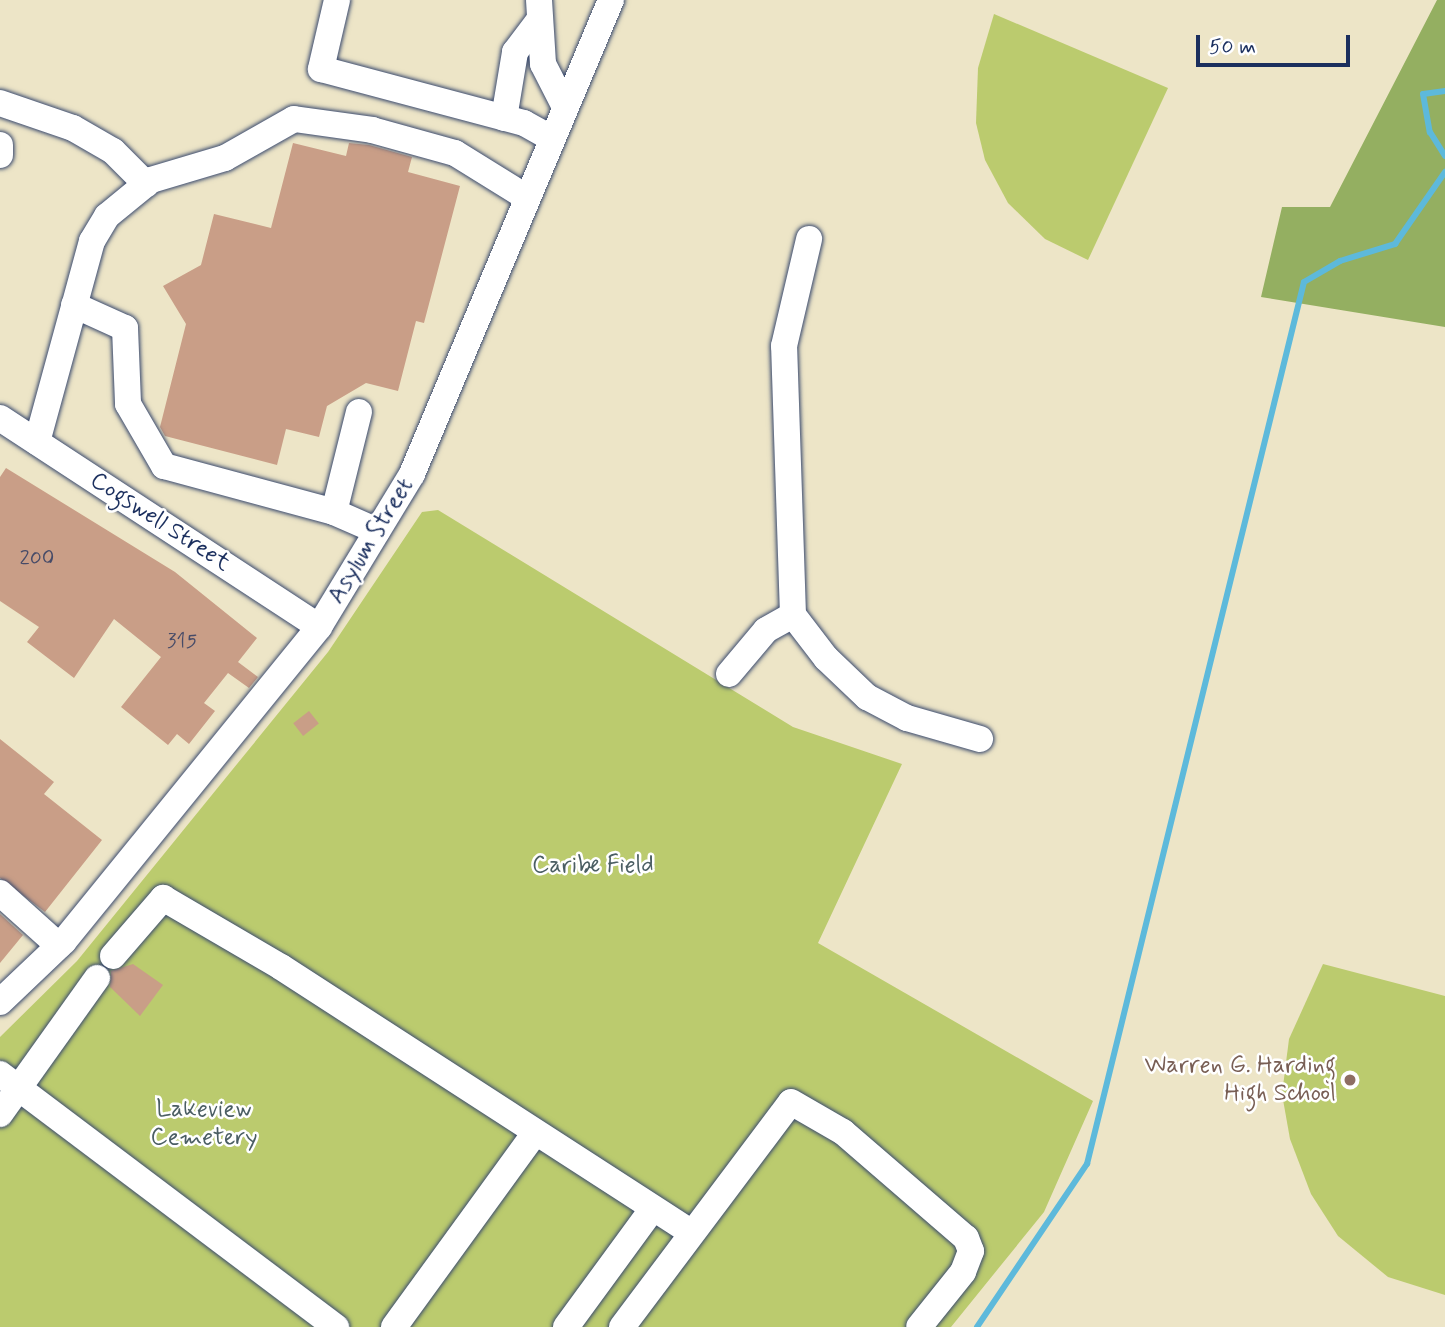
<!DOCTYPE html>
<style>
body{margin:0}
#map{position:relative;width:1445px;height:1327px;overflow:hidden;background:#ede5c7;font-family:Mynerve,sans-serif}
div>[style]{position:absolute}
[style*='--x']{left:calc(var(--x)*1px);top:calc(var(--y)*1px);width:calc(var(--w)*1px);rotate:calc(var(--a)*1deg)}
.green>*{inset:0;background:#bbcb6e}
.forest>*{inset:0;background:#94af61}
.stream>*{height:6px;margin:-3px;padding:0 3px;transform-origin:3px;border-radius:3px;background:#5db9db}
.building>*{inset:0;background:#c99e87;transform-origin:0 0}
.roads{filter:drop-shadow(0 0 2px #3a4a6e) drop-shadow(0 0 2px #3a4a6e)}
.minor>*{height:26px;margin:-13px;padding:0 13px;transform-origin:13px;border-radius:13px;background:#fff}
.dots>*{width:19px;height:19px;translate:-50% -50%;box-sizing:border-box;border:4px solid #fff;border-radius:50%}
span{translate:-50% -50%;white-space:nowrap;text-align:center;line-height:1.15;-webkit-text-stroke:5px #fff;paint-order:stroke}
.number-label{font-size:21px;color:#464b68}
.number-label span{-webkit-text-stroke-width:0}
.street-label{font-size:24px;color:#1b2f5e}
.park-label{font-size:24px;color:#4b5e63}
.education-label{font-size:24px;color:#785e54}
.right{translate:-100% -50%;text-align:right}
.scale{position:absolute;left:1196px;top:35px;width:154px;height:32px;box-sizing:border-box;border:4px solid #1b2f5e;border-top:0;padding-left:9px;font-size:21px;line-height:24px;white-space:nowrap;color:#1b2f5e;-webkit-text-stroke:5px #fff;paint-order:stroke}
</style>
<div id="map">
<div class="green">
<div style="clip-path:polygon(994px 14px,1168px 88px,1088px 260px,1045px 239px,1008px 203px,985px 160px,976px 123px,978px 68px)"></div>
<div style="clip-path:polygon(438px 510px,793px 727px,902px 764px,818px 943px,1093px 1101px,1044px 1212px,951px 1327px,0 1327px,0 1037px,77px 961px,328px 652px,422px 512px)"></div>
<div style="clip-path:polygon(1323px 964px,1445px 996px,1445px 1295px,1388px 1277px,1338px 1236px,1311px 1194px,1290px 1139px,1282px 1094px,1289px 1039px)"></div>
</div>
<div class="forest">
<div style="clip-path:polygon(1437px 0,1445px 0,1445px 327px,1261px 297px,1282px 207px,1330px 207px)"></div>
</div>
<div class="stream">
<div style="--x:1445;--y:91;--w:22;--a:172"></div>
<div style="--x:1423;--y:94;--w:39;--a:80"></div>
<div style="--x:1430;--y:132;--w:28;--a:58"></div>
<div style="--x:977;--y:1327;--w:197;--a:-56"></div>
<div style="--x:1087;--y:1164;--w:908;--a:-76.18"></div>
<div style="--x:1304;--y:282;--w:42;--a:-30.3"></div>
<div style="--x:1340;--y:261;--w:58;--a:-17.2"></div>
<div style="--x:1395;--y:244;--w:88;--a:-55.2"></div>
</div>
<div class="building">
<div style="clip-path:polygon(293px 143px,346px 156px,349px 143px,369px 145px,412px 157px,408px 172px,460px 186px,424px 323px,416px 321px,398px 391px,366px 383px,327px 406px,319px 437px,286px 429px,277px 465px,165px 436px,160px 427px,186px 324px,163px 286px,201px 265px,214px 214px,271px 228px)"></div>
<div style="clip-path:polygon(6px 468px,175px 572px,257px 638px,238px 662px,258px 677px,249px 688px,228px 673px,204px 703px,215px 711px,189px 744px,177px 734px,168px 745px,121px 707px,161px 657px,114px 619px,74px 678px,27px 642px,39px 627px,0 601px,0 477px)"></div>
<div style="left:309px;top:711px;width:16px;height:20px;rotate:52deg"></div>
<div style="clip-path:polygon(0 739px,54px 782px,44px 794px,102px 840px,45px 912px,0 878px)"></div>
<div style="clip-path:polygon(0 914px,23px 935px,0 963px)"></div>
<div style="clip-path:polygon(133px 964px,163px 985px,140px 1016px,110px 987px,111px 971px)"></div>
</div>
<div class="roads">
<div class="minor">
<div style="--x:337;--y:0;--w:71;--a:103.1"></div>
<div style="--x:321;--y:69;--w:210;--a:14.9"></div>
<div style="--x:524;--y:123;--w:31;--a:29"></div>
<div style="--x:539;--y:0;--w:64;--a:86.4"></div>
<div style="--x:543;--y:64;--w:48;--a:62.9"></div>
<div style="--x:0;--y:103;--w:77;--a:18.9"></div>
<div style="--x:73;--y:128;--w:46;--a:29.9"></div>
<div style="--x:113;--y:151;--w:47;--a:45"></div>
<div style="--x:504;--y:118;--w:67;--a:-80.5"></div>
<div style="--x:515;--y:52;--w:41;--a:-52.9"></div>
<div style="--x:0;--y:145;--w:10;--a:90"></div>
<div style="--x:74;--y:305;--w:56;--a:24.3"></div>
<div style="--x:125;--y:328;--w:76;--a:87.7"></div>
<div style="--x:128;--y:404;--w:72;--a:59.9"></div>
<div style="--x:164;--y:466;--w:176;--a:15.1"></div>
<div style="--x:334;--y:512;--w:47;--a:23.8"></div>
<div style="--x:0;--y:418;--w:381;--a:33.2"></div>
<div style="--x:37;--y:442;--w:208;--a:-74.7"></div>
<div style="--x:92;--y:241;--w:29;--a:-59"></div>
<div style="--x:107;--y:216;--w:57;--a:-39.3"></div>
<div style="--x:151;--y:180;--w:77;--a:-16.6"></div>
<div style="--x:225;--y:158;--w:79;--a:-29.5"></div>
<div style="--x:294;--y:119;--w:79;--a:8"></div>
<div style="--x:372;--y:130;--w:86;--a:15.5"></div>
<div style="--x:455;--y:153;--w:84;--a:31.8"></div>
<div style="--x:334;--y:512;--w:103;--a:-76"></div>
<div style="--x:793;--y:615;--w:269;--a:-91.9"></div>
<div style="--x:784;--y:346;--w:110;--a:-76.8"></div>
<div style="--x:729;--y:674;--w:57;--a:-49.9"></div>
<div style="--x:766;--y:630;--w:31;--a:-29"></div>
<div style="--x:793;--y:615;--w:54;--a:52.5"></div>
<div style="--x:826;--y:658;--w:57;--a:43.6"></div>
<div style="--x:867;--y:697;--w:45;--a:27.7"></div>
<div style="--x:907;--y:718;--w:76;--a:16"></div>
<div style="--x:0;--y:893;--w:79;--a:41.9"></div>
<div style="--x:113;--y:956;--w:77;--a:-49.2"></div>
<div style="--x:163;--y:898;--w:137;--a:30.3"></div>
<div style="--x:281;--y:967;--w:488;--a:32.9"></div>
<div style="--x:0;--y:1002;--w:88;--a:-43.6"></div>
<div style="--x:64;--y:941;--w:405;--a:-50.9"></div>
<div style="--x:319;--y:627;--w:179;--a:-58.7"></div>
<div style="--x:412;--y:474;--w:514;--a:-67.23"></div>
<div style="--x:0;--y:1074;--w:421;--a:37"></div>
<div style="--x:0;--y:1114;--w:167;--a:-54.5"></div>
<div style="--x:394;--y:1327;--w:240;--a:-54"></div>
<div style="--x:566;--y:1327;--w:147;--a:-53.8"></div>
<div style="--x:622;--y:1327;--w:281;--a:-53.1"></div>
<div style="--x:791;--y:1102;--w:60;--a:30"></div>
<div style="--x:843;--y:1132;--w:162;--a:40.8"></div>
<div style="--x:966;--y:1238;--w:14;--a:69"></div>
<div style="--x:971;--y:1251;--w:22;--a:111"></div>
<div style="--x:963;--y:1272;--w:70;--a:128.7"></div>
</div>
</div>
<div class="dots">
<div style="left:1350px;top:1080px;background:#8d6e63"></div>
</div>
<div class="number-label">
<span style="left:37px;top:558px">200</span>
<span style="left:182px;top:641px">315</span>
</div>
<div class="street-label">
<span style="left:160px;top:522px;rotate:33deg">Cogswell Street</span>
<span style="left:371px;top:541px;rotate:-59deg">Asylum Street</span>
</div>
<div class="park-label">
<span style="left:593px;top:866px">Caribe Field</span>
<span style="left:204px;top:1124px">Lakeview<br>Cemetery</span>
</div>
<div class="education-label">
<span class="right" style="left:1336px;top:1080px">Warren G. Harding<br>High School</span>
</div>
<div class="scale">50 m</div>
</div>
